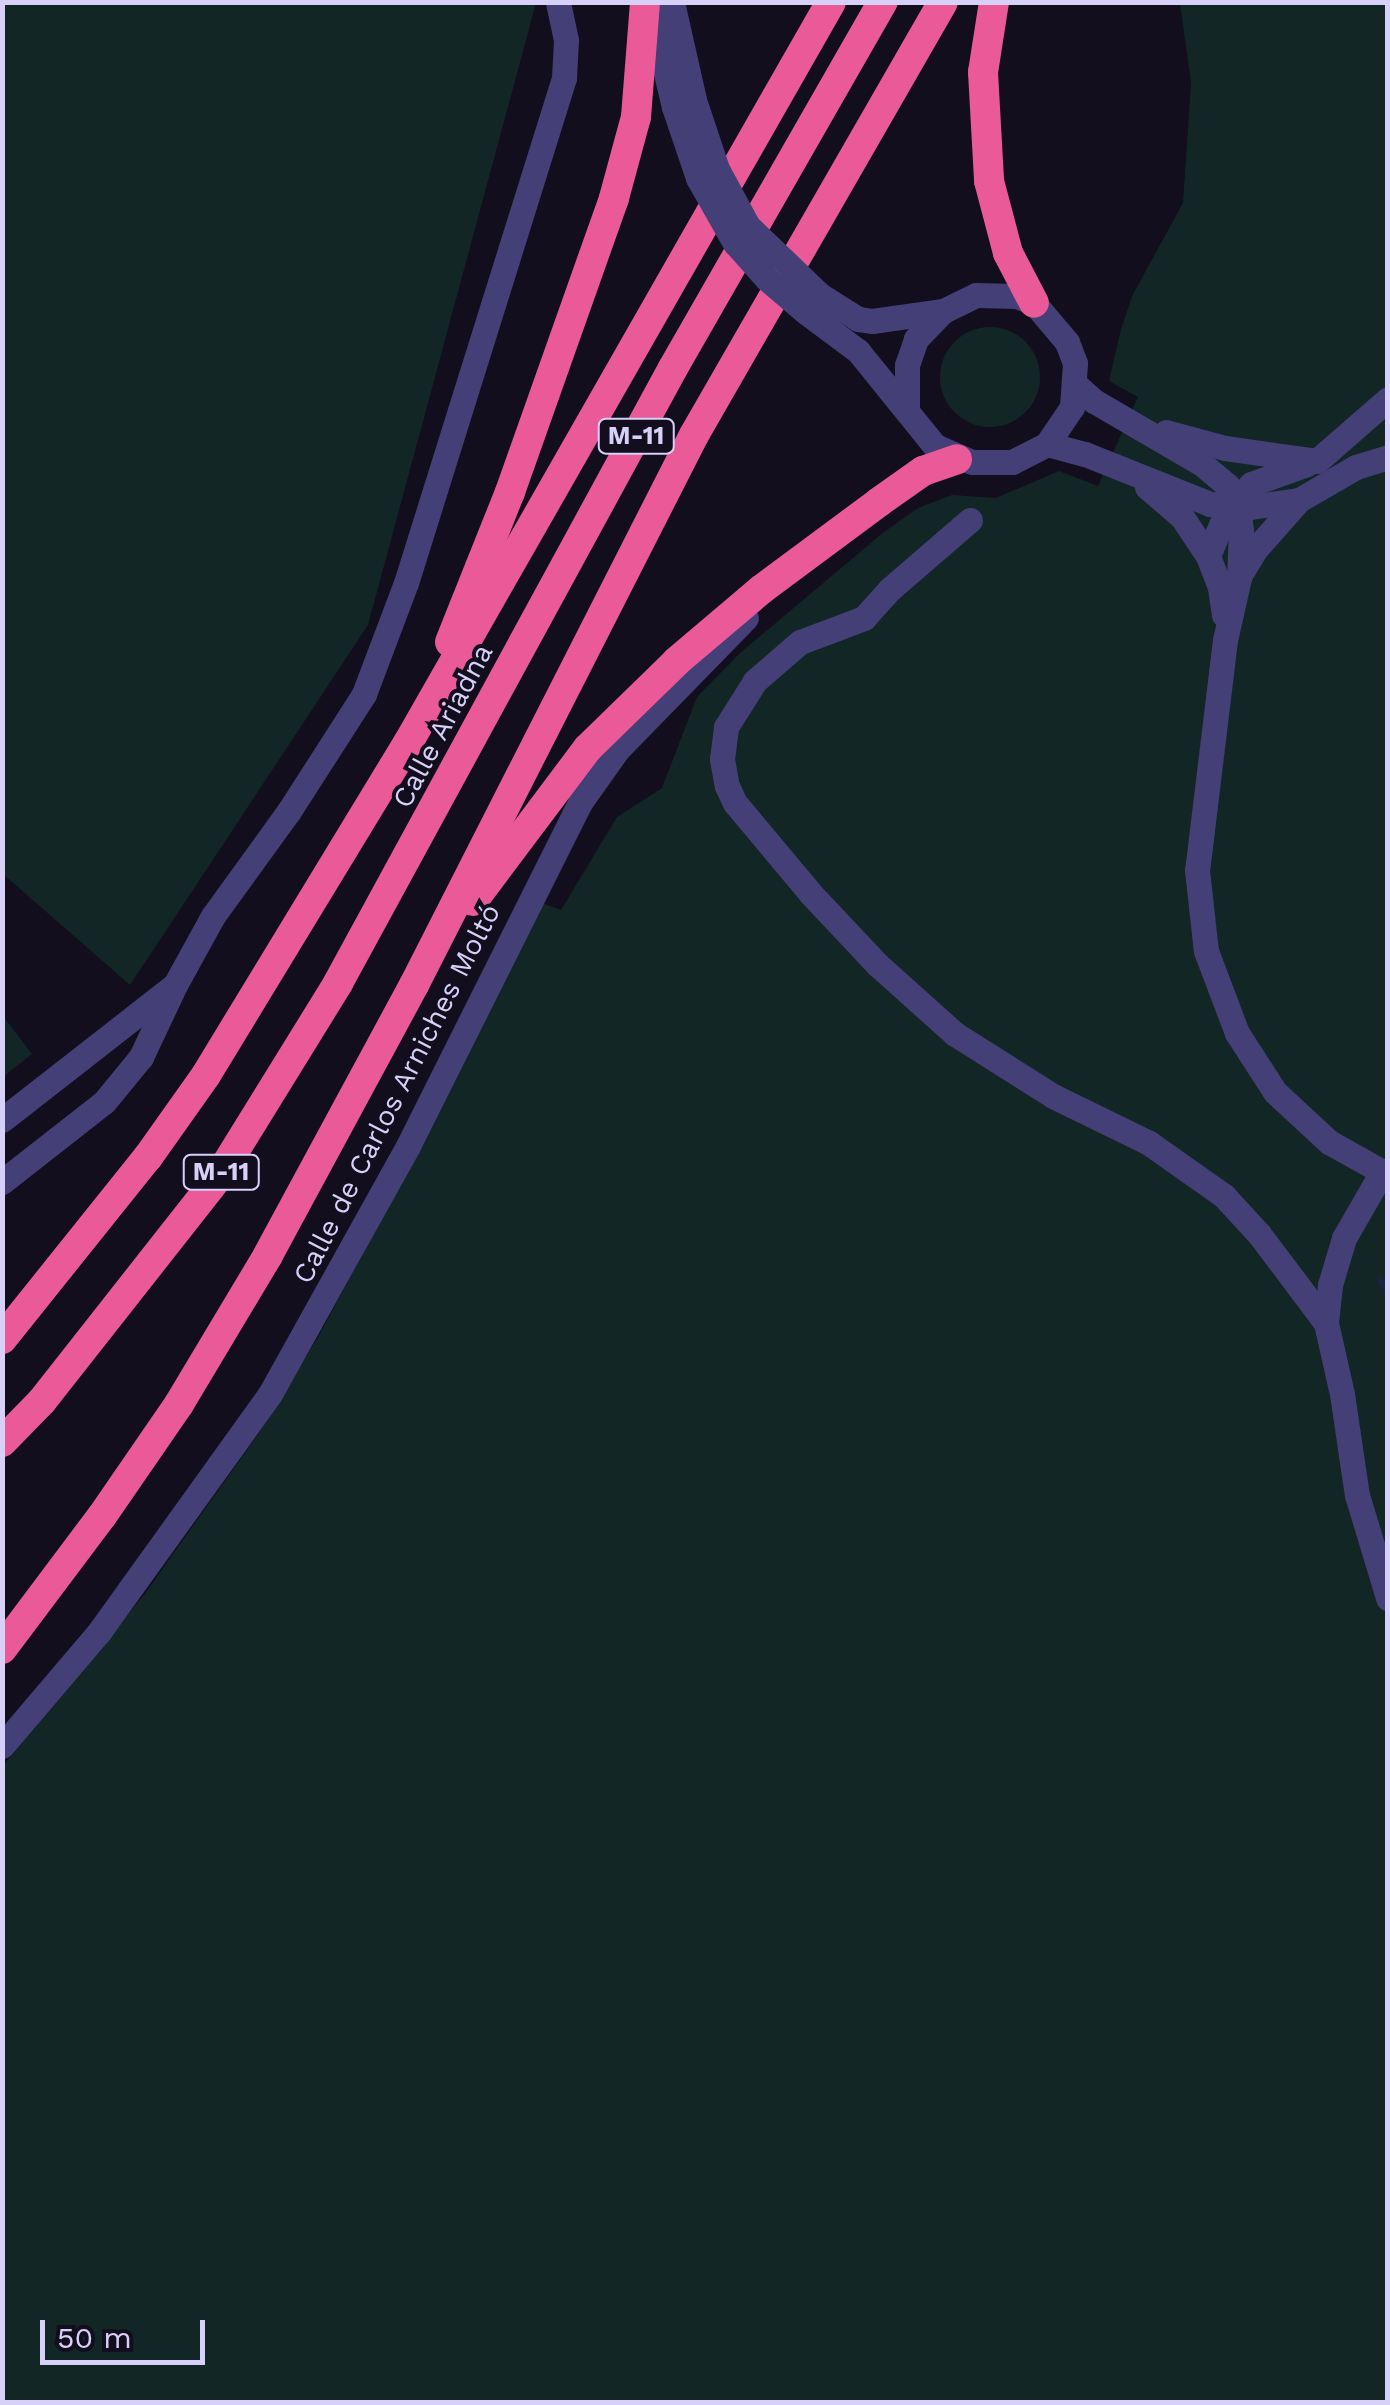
<!DOCTYPE html>
<meta charset="utf-8">
<style>
body{margin:0}
#map{position:relative;width:1390px;height:2405px;overflow:hidden;background:#120e1d;font-family:"Work Sans",sans-serif}
div>[style]{position:absolute}
[style*='--x']{left:calc(var(--x)*1px);top:calc(var(--y)*1px);width:calc(var(--w)*1px);rotate:calc(var(--a)*1deg)}
.green>*{inset:0;background:#122626}
.round{border-radius:50%}
.stream>*{height:6px;margin:-3px;padding:0 3px;transform-origin:3px;border-radius:3px;background:#142441}
.minor>*{height:25px;margin:-12.5px;padding:0 12.5px;transform-origin:12.5px;border-radius:12.5px;background:#443f76}
.highway>*{height:30px;margin:-15px;padding:0 15px;transform-origin:15px;border-radius:15px;background:#ea5a99}
.minor-bridge>*{height:25px;margin:-12.5px;padding:0 12.5px;transform-origin:12.5px;border-radius:12.5px;background:#443f76}
span{translate:-50% -50%;white-space:nowrap;text-align:center;line-height:1.15;-webkit-text-stroke:8px #120e1d;paint-order:stroke}
.shield-label span{padding:2px 8px;background:#120e1d;border:2px solid;border-radius:8px;-webkit-text-stroke-width:0}
.shield-label{font-size:25px;color:#d7d0f9;font-weight:700}
.street-label{font-size:28px;color:#d7d0f9}
.frame{position:absolute;inset:0;border:5px solid #d7d0f9;pointer-events:none}
.scale{position:absolute;left:40px;top:2320px;width:165px;height:45px;box-sizing:border-box;border:5px solid #d7d0f9;border-top:0;padding-left:12px;font-size:30px;line-height:35px;white-space:nowrap;color:#d7d0f9;-webkit-text-stroke:8px #120e1d;paint-order:stroke}
</style>
<div id="map">
<div class="green">
<div style="clip-path:polygon(3px 2px,536px 3px,368px 625px,130px 985px,3px 874px)"></div>
<div style="clip-path:polygon(1180px 3px,1387px 3px,1387px 2402px,3px 2402px,3px 1766px,144px 1595px,259px 1433px,317px 1339px,391px 1202px,542px 903px,561px 910px,617px 817px,662px 788px,697px 697px,740px 653px,884px 532px,918px 508px,952px 495px,996px 498px,1059px 471px,1098px 486px,1138px 397px,1109px 381px,1121px 329px,1132px 296px,1183px 203px,1191px 83px)"></div>
<div class="round" style="left:940px;top:327px;width:100px;height:100px"></div>
<div style="clip-path:polygon(3px 1016px,32px 1054px,3px 1077px,2px 1077px)"></div>
</div>
<div class="stream">
<div style="--x:1380;--y:1281;--w:14;--a:54"></div>
</div>
<div class="minor">
<div style="--x:649;--y:2;--w:108;--a:76.6"></div>
<div style="--x:672;--y:2;--w:100;--a:77.3"></div>
<div style="--x:820;--y:295;--w:45;--a:32.3"></div>
<div style="--x:858;--y:319;--w:14;--a:8"></div>
<div style="--x:872;--y:321;--w:72;--a:-8"></div>
<div style="--x:807;--y:313;--w:64;--a:36.7"></div>
<div style="--x:858;--y:351;--w:122;--a:51"></div>
<div style="--x:935;--y:446;--w:40;--a:23.4"></div>
<div style="--x:972;--y:462;--w:40;--a:0"></div>
<div style="--x:1012;--y:462;--w:39;--a:-27"></div>
<div style="--x:1047;--y:444;--w:45;--a:-56"></div>
<div style="--x:1072;--y:407;--w:44;--a:-86.1"></div>
<div style="--x:1075;--y:363;--w:22;--a:-111"></div>
<div style="--x:1067;--y:342;--w:51;--a:-130.2"></div>
<div style="--x:1034;--y:303;--w:18;--a:-158"></div>
<div style="--x:1017;--y:296;--w:41;--a:-178.6"></div>
<div style="--x:976;--y:295;--w:37;--a:154"></div>
<div style="--x:943;--y:311;--w:39;--a:134"></div>
<div style="--x:916;--y:339;--w:28;--a:109"></div>
<div style="--x:907;--y:365;--w:42;--a:90"></div>
<div style="--x:1076;--y:385;--w:24;--a:42"></div>
<div style="--x:1094;--y:401;--w:125;--a:30.3"></div>
<div style="--x:1202;--y:464;--w:33;--a:40"></div>
<div style="--x:1227;--y:485;--w:21;--a:59"></div>
<div style="--x:1238;--y:503;--w:27;--a:84"></div>
<div style="--x:1241;--y:530;--w:48;--a:92.4"></div>
<div style="--x:1239;--y:578;--w:64;--a:102.7"></div>
<div style="--x:1225;--y:640;--w:232;--a:96.9"></div>
<div style="--x:1197;--y:870;--w:81;--a:83.7"></div>
<div style="--x:1206;--y:951;--w:88;--a:69.3"></div>
<div style="--x:1237;--y:1033;--w:70;--a:57.2"></div>
<div style="--x:1275;--y:1092;--w:74;--a:42.8"></div>
<div style="--x:1329;--y:1142;--w:68;--a:29.2"></div>
<div style="--x:1166;--y:432;--w:61;--a:15.2"></div>
<div style="--x:1225;--y:448;--w:93;--a:8"></div>
<div style="--x:1317;--y:461;--w:94;--a:-41.1"></div>
<div style="--x:1047;--y:444;--w:39;--a:15"></div>
<div style="--x:1085;--y:454;--w:135;--a:21.8"></div>
<div style="--x:1210;--y:504;--w:40;--a:4.3"></div>
<div style="--x:1250;--y:507;--w:49;--a:-8.1"></div>
<div style="--x:1299;--y:500;--w:66;--a:-30.1"></div>
<div style="--x:1356;--y:467;--w:34;--a:-17"></div>
<div style="--x:1147;--y:487;--w:46;--a:40.6"></div>
<div style="--x:1182;--y:517;--w:47;--a:56.3"></div>
<div style="--x:1208;--y:556;--w:33;--a:69"></div>
<div style="--x:1220;--y:587;--w:28;--a:82"></div>
<div style="--x:970;--y:520;--w:106;--a:139.2"></div>
<div style="--x:890;--y:589;--w:39;--a:132"></div>
<div style="--x:864;--y:618;--w:68;--a:159.4"></div>
<div style="--x:800;--y:642;--w:60;--a:139.1"></div>
<div style="--x:755;--y:681;--w:54;--a:122.2"></div>
<div style="--x:726;--y:727;--w:32;--a:97"></div>
<div style="--x:722;--y:759;--w:27;--a:80"></div>
<div style="--x:727;--y:786;--w:19;--a:65"></div>
<div style="--x:735;--y:803;--w:119;--a:50.1"></div>
<div style="--x:811;--y:894;--w:98;--a:46.7"></div>
<div style="--x:878;--y:965;--w:103;--a:41.9"></div>
<div style="--x:955;--y:1034;--w:116;--a:32.3"></div>
<div style="--x:1053;--y:1096;--w:107;--a:26.1"></div>
<div style="--x:1149;--y:1143;--w:92;--a:35.2"></div>
<div style="--x:1224;--y:1196;--w:52;--a:47.4"></div>
<div style="--x:1259;--y:1234;--w:111;--a:53"></div>
<div style="--x:1326;--y:1323;--w:73;--a:77.3"></div>
<div style="--x:1342;--y:1394;--w:102;--a:81.6"></div>
<div style="--x:1357;--y:1495;--w:108;--a:73.2"></div>
<div style="--x:1208;--y:556;--w:44;--a:-67.5"></div>
<div style="--x:1225;--y:515;--w:40;--a:-50"></div>
<div style="--x:1251;--y:484;--w:59;--a:-19.7"></div>
<div style="--x:1241;--y:573;--w:26;--a:-59"></div>
<div style="--x:1254;--y:551;--w:68;--a:-48.6"></div>
<div style="--x:175;--y:985;--w:79;--a:-61.2"></div>
<div style="--x:213;--y:916;--w:130;--a:-54.1"></div>
<div style="--x:289;--y:811;--w:139;--a:-57.3"></div>
<div style="--x:364;--y:694;--w:119;--a:-69.3"></div>
<div style="--x:406;--y:583;--w:529;--a:-72.63"></div>
<div style="--x:564;--y:78;--w:38;--a:-87"></div>
<div style="--x:566;--y:40;--w:39;--a:-102"></div>
<div style="--x:2;--y:1120;--w:219;--a:-38"></div>
<div style="--x:175;--y:985;--w:80;--a:115.3"></div>
<div style="--x:141;--y:1057;--w:58;--a:129.4"></div>
<div style="--x:104;--y:1102;--w:130;--a:141.9"></div>
<div style="--x:1326;--y:1323;--w:38;--a:-84"></div>
<div style="--x:1330;--y:1285;--w:49;--a:-73.4"></div>
<div style="--x:1344;--y:1238;--w:76;--a:-60.1"></div>
<div style="--x:2;--y:1746;--w:150;--a:-49.6"></div>
<div style="--x:99;--y:1632;--w:293;--a:-54.3"></div>
<div style="--x:270;--y:1394;--w:284;--a:-60.9"></div>
<div style="--x:408;--y:1146;--w:386;--a:-63.4"></div>
<div style="--x:581;--y:801;--w:64;--a:-54.6"></div>
<div style="--x:618;--y:749;--w:183;--a:-45.7"></div>
</div>
<div class="highway">
<div style="--x:994;--y:2;--w:71;--a:98.9"></div>
<div style="--x:983;--y:72;--w:109;--a:86.8"></div>
<div style="--x:989;--y:181;--w:74;--a:75.2"></div>
<div style="--x:1008;--y:253;--w:56;--a:62.5"></div>
<div style="--x:450;--y:642;--w:162;--a:-68.2"></div>
<div style="--x:510;--y:492;--w:312;--a:-70.5"></div>
<div style="--x:614;--y:198;--w:84;--a:-74.8"></div>
<div style="--x:636;--y:117;--w:115;--a:-85.5"></div>
<div style="--x:473;--y:901;--w:191;--a:-53.1"></div>
<div style="--x:588;--y:748;--w:124;--a:-44.3"></div>
<div style="--x:677;--y:661;--w:111;--a:-40.3"></div>
<div style="--x:762;--y:589;--w:146;--a:-36.6"></div>
<div style="--x:879;--y:502;--w:54;--a:-35.2"></div>
<div style="--x:923;--y:471;--w:36;--a:-19"></div>
<div style="--x:2;--y:1339;--w:233;--a:-51.3"></div>
<div style="--x:148;--y:1157;--w:100;--a:-54.7"></div>
<div style="--x:206;--y:1075;--w:389;--a:-58.7"></div>
<div style="--x:408;--y:743;--w:853;--a:-60.28"></div>
<div style="--x:2;--y:1442;--w:57;--a:-45.7"></div>
<div style="--x:42;--y:1401;--w:286;--a:-51.8"></div>
<div style="--x:219;--y:1176;--w:227;--a:-58.3"></div>
<div style="--x:338;--y:983;--w:700;--a:-61.42"></div>
<div style="--x:673;--y:368;--w:422;--a:-60.2"></div>
<div style="--x:2;--y:1649;--w:166;--a:-53.1"></div>
<div style="--x:102;--y:1516;--w:136;--a:-55.5"></div>
<div style="--x:179;--y:1404;--w:174;--a:-59.1"></div>
<div style="--x:268;--y:1255;--w:307;--a:-61.6"></div>
<div style="--x:414;--y:985;--w:617;--a:-63.02"></div>
<div style="--x:694;--y:435;--w:499;--a:-60.1"></div>
</div>
<div class="minor-bridge">
<div style="--x:694;--y:100;--w:73;--a:71.6"></div>
<div style="--x:717;--y:169;--w:65;--a:61.5"></div>
<div style="--x:748;--y:226;--w:100;--a:43.8"></div>
<div style="--x:674;--y:107;--w:75;--a:71.3"></div>
<div style="--x:698;--y:178;--w:75;--a:60.4"></div>
<div style="--x:735;--y:243;--w:48;--a:48.4"></div>
<div style="--x:767;--y:279;--w:52;--a:40.4"></div>
</div>
<div class="shield-label">
<span style="left:636px;top:436px">M-11</span>
<span style="left:221px;top:1172px">M-11</span>
</div>
<div class="street-label">
<span style="left:443px;top:726px;rotate:-62deg">Calle Ariadna</span>
<span style="left:397px;top:1094px;rotate:-63deg">Calle de Carlos Arniches Moltó</span>
</div>
<div class="frame"></div>
<div class="scale">50 m</div>
</div>
